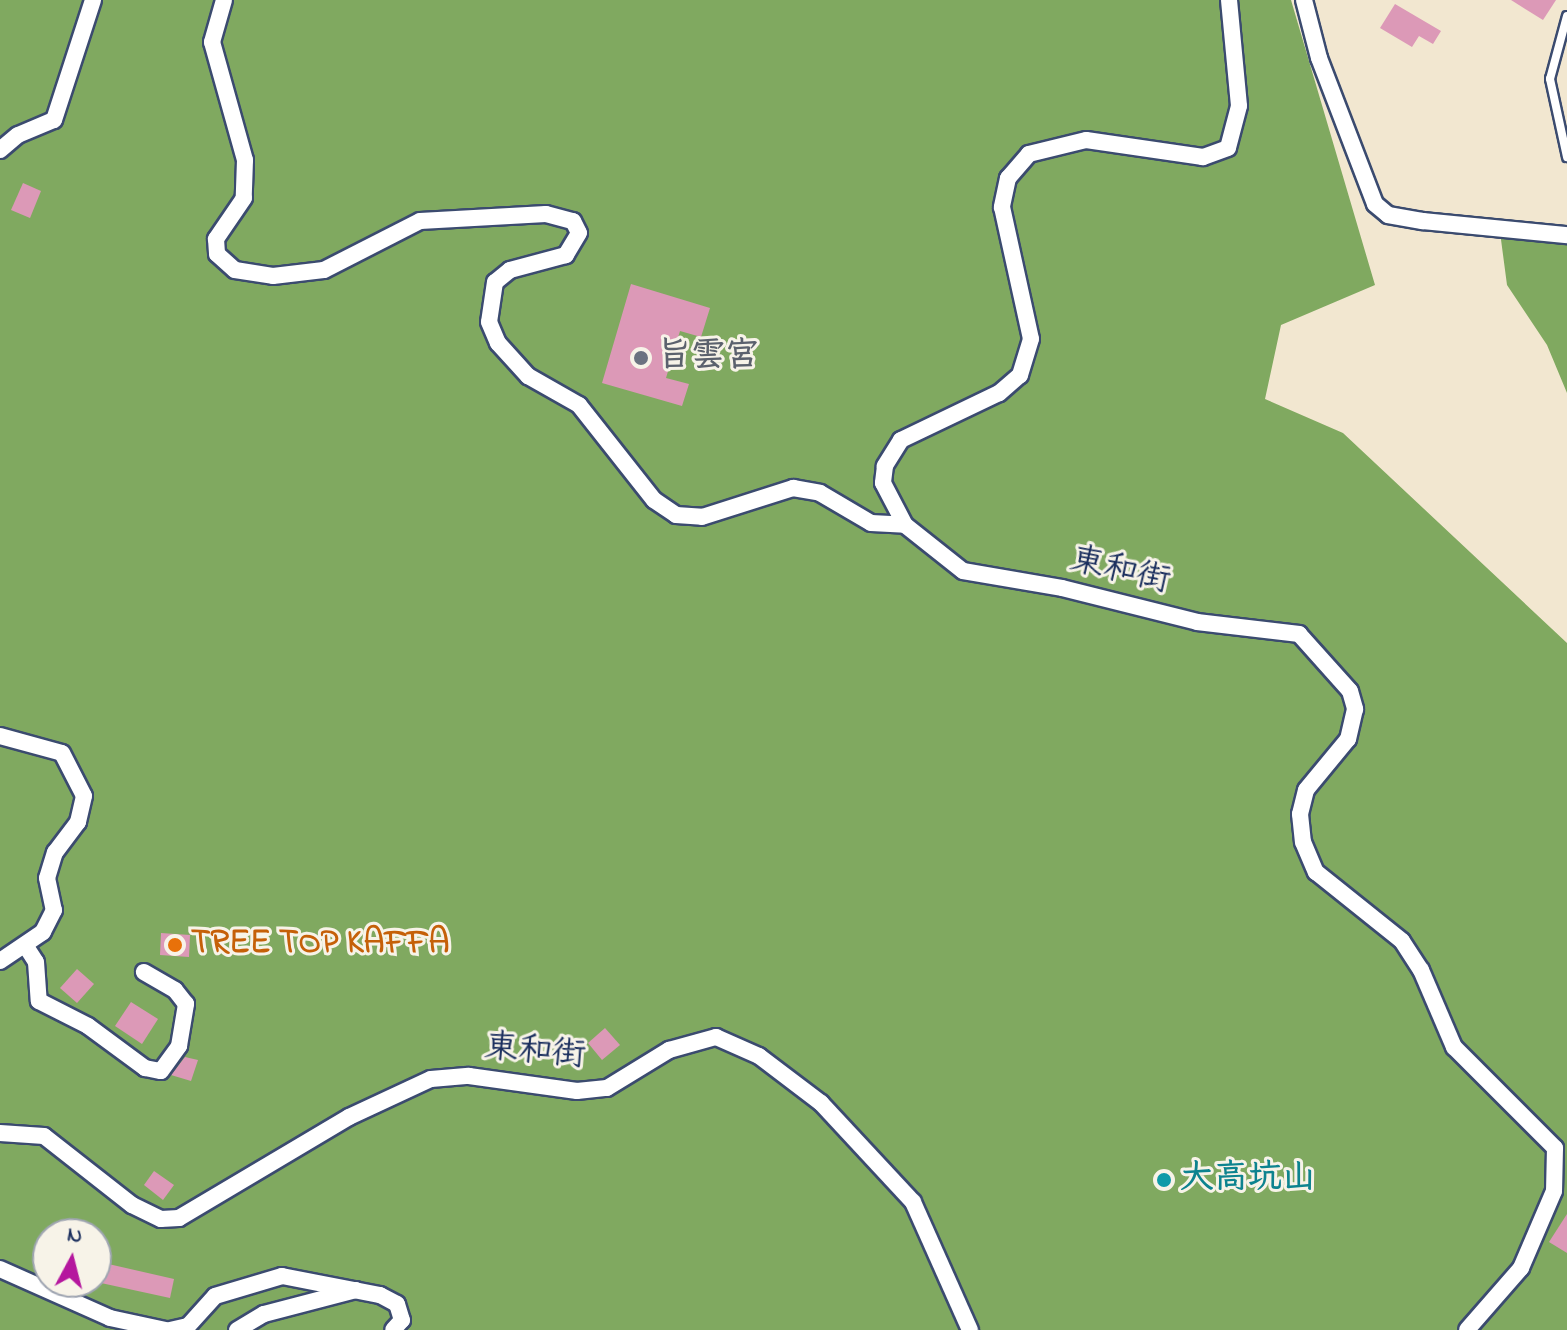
<!DOCTYPE html>
<meta charset="utf-8">
<style>
body{margin:0}
#map{position:relative;width:1567px;height:1330px;overflow:hidden;background:#f2e7d0;font-family:"Indie Flower","LXGW WenKai TC",sans-serif}
div>[style]{position:absolute}
.forest>*{inset:0;background:#80a960}
.building>*{inset:0;background:#dc99b7}
.roads{filter:drop-shadow(2px 0 #3b4b6f) drop-shadow(-2px 0 #3b4b6f) drop-shadow(0 2px #3b4b6f) drop-shadow(0 -2px #3b4b6f)}
.lane>*{height:8px;margin:-4px;padding:0 4px;transform-origin:4px;border-radius:4px;background:#fff}
.street>*{height:16px;margin:-8px;padding:0 8px;transform-origin:8px;border-radius:8px;background:#fff}
.dots>*{width:22px;height:22px;translate:-50% -50%;box-sizing:border-box;border:4px solid #f7f3e8;border-radius:50%}
span{translate:-50% -50%;white-space:nowrap;text-align:center;line-height:1.15;-webkit-text-stroke:6px #f7f3e8;paint-order:stroke}
.worship-label{font-size:34px;color:#5b616d;font-weight:700}
.left{translate:0 -50%;text-align:left}
.street-label{font-size:34px;color:#1b2f5e}
.food-label{font-size:34px;color:#c56008;font-weight:700}
.culture-label{font-size:34px;color:#0d838f;font-weight:700}
.north{position:absolute;left:32px;top:1218px;width:80px;height:80px;box-sizing:border-box;background:#f7f3e8;border:2px solid #9fa5b1;border-radius:50%;rotate:7deg;font-size:22px;font-weight:700;line-height:32px;text-align:center;color:#1b2f5e}
.north::after{content:'';display:block;margin:auto;width:28px;height:36px;background:#b5179e;clip-path:polygon(50% 0,100% 100%,50% 72%,0 100%)}
</style>
<div id="map">
<div class="forest">
<div style="clip-path:polygon(evenodd,0 0,1291px 0,1375px 285px,1281px 325px,1265px 399px,1343px 433px,1567px 643px,1567px 1330px,0 1330px,0 0,48px 1234px,96px 1234px,96px 1282px,48px 1282px,48px 1234px)"></div>
<div style="clip-path:polygon(1500px 232px,1567px 244px,1567px 393px,1547px 345px,1507px 285px)"></div>
</div>
<div class="building">
<div style="clip-path:polygon(1511px 0,1556px 0,1543px 20px)"></div>
<div style="clip-path:polygon(1395px 4px,1441px 31px,1433px 44px,1419px 36px,1412px 47px,1380px 28px)"></div>
<div style="clip-path:polygon(23px 183px,41px 191px,30px 218px,11px 210px)"></div>
<div style="clip-path:polygon(631px 284px,710px 308px,701px 337px,680px 331px,666px 378px,689px 384px,682px 406px,602px 383px)"></div>
<div style="clip-path:polygon(161px 933px,190px 935px,189px 957px,160px 955px)"></div>
<div style="clip-path:polygon(77px 969px,94px 984px,77px 1003px,60px 988px)"></div>
<div style="clip-path:polygon(131px 1002px,158px 1019px,142px 1044px,115px 1026px)"></div>
<div style="clip-path:polygon(605px 1028px,620px 1045px,602px 1060px,588px 1043px)"></div>
<div style="clip-path:polygon(185px 1057px,198px 1060px,191px 1081px,171px 1075px)"></div>
<div style="clip-path:polygon(154px 1171px,174px 1185px,163px 1200px,144px 1185px)"></div>
<div style="clip-path:polygon(1567px 1214px,1567px 1253px,1549px 1242px)"></div>
<div style="clip-path:polygon(104px 1263px,174px 1279px,170px 1298px,101px 1283px)"></div>
</div>
<div class="roads">
<div class="lane">
<div style="left:1567px;top:16px;width:65px;rotate:105.1deg"></div>
<div style="left:1550px;top:79px;width:80px;rotate:77.7deg"></div>
</div>
<div class="street">
<div style="left:224px;top:0;width:44px;rotate:105.9deg"></div>
<div style="left:212px;top:42px;width:123px;rotate:74.4deg"></div>
<div style="left:245px;top:160px;width:38px;rotate:92deg"></div>
<div style="left:244px;top:198px;width:50px;rotate:124.3deg"></div>
<div style="left:216px;top:239px;width:15px;rotate:86deg"></div>
<div style="left:217px;top:254px;width:24px;rotate:42deg"></div>
<div style="left:235px;top:270px;width:38px;rotate:9deg"></div>
<div style="left:273px;top:276px;width:51px;rotate:-6.7deg"></div>
<div style="left:324px;top:270px;width:108px;rotate:-27deg"></div>
<div style="left:420px;top:221px;width:126px;rotate:-3.2deg"></div>
<div style="left:546px;top:214px;width:28px;rotate:15deg"></div>
<div style="left:573px;top:221px;width:13px;rotate:63deg"></div>
<div style="left:579px;top:233px;width:26px;rotate:121deg"></div>
<div style="left:566px;top:255px;width:58px;rotate:165deg"></div>
<div style="left:510px;top:270px;width:19px;rotate:141deg"></div>
<div style="left:495px;top:282px;width:40px;rotate:98.5deg"></div>
<div style="left:489px;top:322px;width:23px;rotate:67deg"></div>
<div style="left:498px;top:343px;width:45px;rotate:47.7deg"></div>
<div style="left:528px;top:376px;width:59px;rotate:29.6deg"></div>
<div style="left:579px;top:405px;width:121px;rotate:51.7deg"></div>
<div style="left:654px;top:500px;width:27px;rotate:34deg"></div>
<div style="left:676px;top:515px;width:26px;rotate:4deg"></div>
<div style="left:702px;top:517px;width:96px;rotate:-17.7deg"></div>
<div style="left:793px;top:488px;width:27px;rotate:10deg"></div>
<div style="left:820px;top:493px;width:59px;rotate:30.5deg"></div>
<div style="left:871px;top:523px;width:34px;rotate:3deg"></div>
<div style="left:1229px;top:0;width:106px;rotate:84.6deg"></div>
<div style="left:1239px;top:106px;width:43px;rotate:104.7deg"></div>
<div style="left:1228px;top:148px;width:27px;rotate:160deg"></div>
<div style="left:1203px;top:157px;width:118px;rotate:-171.7deg"></div>
<div style="left:1086px;top:140px;width:59px;rotate:166.2deg"></div>
<div style="left:1029px;top:154px;width:32px;rotate:131deg"></div>
<div style="left:1008px;top:178px;width:30px;rotate:102deg"></div>
<div style="left:1002px;top:207px;width:135px;rotate:77.6deg"></div>
<div style="left:1031px;top:339px;width:38px;rotate:107deg"></div>
<div style="left:1020px;top:375px;width:28px;rotate:139deg"></div>
<div style="left:999px;top:393px;width:109px;rotate:154.4deg"></div>
<div style="left:901px;top:440px;width:31px;rotate:122deg"></div>
<div style="left:885px;top:466px;width:17px;rotate:97deg"></div>
<div style="left:883px;top:483px;width:47px;rotate:62.4deg"></div>
<div style="left:905px;top:525px;width:74px;rotate:38.4deg"></div>
<div style="left:963px;top:571px;width:100px;rotate:9.7deg"></div>
<div style="left:1062px;top:588px;width:139px;rotate:14.1deg"></div>
<div style="left:1197px;top:622px;width:103px;rotate:6.7deg"></div>
<div style="left:1299px;top:634px;width:76px;rotate:48.2deg"></div>
<div style="left:1350px;top:691px;width:19px;rotate:74deg"></div>
<div style="left:1355px;top:709px;width:31px;rotate:103deg"></div>
<div style="left:1348px;top:739px;width:66px;rotate:129.5deg"></div>
<div style="left:1306px;top:790px;width:25px;rotate:104deg"></div>
<div style="left:1300px;top:814px;width:28px;rotate:84deg"></div>
<div style="left:1303px;top:842px;width:33px;rotate:67deg"></div>
<div style="left:1316px;top:872px;width:110px;rotate:38.7deg"></div>
<div style="left:1402px;top:941px;width:35px;rotate:57deg"></div>
<div style="left:1421px;top:970px;width:84px;rotate:66.8deg"></div>
<div style="left:1454px;top:1047px;width:143px;rotate:45deg"></div>
<div style="left:1555px;top:1148px;width:43px;rotate:91.3deg"></div>
<div style="left:1554px;top:1191px;width:84px;rotate:113.2deg"></div>
<div style="left:1521px;top:1268px;width:82px;rotate:131.1deg"></div>
<div style="left:1304px;top:0;width:60px;rotate:75.5deg"></div>
<div style="left:1319px;top:58px;width:156px;rotate:69deg"></div>
<div style="left:1375px;top:204px;width:17px;rotate:40deg"></div>
<div style="left:1388px;top:215px;width:36px;rotate:10deg"></div>
<div style="left:1423px;top:221px;width:145px;rotate:5.6deg"></div>
<div style="left:0;top:150px;width:23px;rotate:-40deg"></div>
<div style="left:18px;top:135px;width:39px;rotate:-23deg"></div>
<div style="left:54px;top:120px;width:126px;rotate:-72deg"></div>
<div style="left:0;top:736px;width:64px;rotate:15.3deg"></div>
<div style="left:62px;top:753px;width:48px;rotate:62.9deg"></div>
<div style="left:84px;top:796px;width:27px;rotate:103deg"></div>
<div style="left:78px;top:822px;width:38px;rotate:127deg"></div>
<div style="left:55px;top:852px;width:27px;rotate:107deg"></div>
<div style="left:47px;top:878px;width:33px;rotate:78deg"></div>
<div style="left:54px;top:910px;width:25px;rotate:117deg"></div>
<div style="left:43px;top:932px;width:52px;rotate:146deg"></div>
<div style="left:25px;top:945px;width:20px;rotate:57deg"></div>
<div style="left:36px;top:962px;width:39px;rotate:86deg"></div>
<div style="left:39px;top:1001px;width:55px;rotate:27deg"></div>
<div style="left:88px;top:1026px;width:71px;rotate:36.4deg"></div>
<div style="left:145px;top:1068px;width:16px;rotate:11deg"></div>
<div style="left:161px;top:1071px;width:31px;rotate:-54deg"></div>
<div style="left:179px;top:1046px;width:43px;rotate:-80.5deg"></div>
<div style="left:186px;top:1004px;width:18px;rotate:-128deg"></div>
<div style="left:175px;top:990px;width:36px;rotate:-150deg"></div>
<div style="left:0;top:1133px;width:44px;rotate:3.9deg"></div>
<div style="left:44px;top:1136px;width:112px;rotate:38.1deg"></div>
<div style="left:132px;top:1205px;width:32px;rotate:26deg"></div>
<div style="left:161px;top:1219px;width:18px;rotate:-3deg"></div>
<div style="left:179px;top:1218px;width:198px;rotate:-30.7deg"></div>
<div style="left:349px;top:1117px;width:90px;rotate:-24.9deg"></div>
<div style="left:431px;top:1079px;width:38px;rotate:-5deg"></div>
<div style="left:469px;top:1076px;width:109px;rotate:7.9deg"></div>
<div style="left:577px;top:1091px;width:30px;rotate:-6deg"></div>
<div style="left:607px;top:1088px;width:73px;rotate:-31.5deg"></div>
<div style="left:669px;top:1050px;width:49px;rotate:-15.5deg"></div>
<div style="left:716px;top:1037px;width:47px;rotate:23.8deg"></div>
<div style="left:759px;top:1056px;width:78px;rotate:37.2deg"></div>
<div style="left:821px;top:1103px;width:135px;rotate:47.1deg"></div>
<div style="left:913px;top:1202px;width:140px;rotate:66deg"></div>
<div style="left:0;top:1269px;width:120px;rotate:24deg"></div>
<div style="left:110px;top:1318px;width:57px;rotate:12.1deg"></div>
<div style="left:170px;top:1330px;width:18px;rotate:-13deg"></div>
<div style="left:188px;top:1326px;width:40px;rotate:-48deg"></div>
<div style="left:215px;top:1296px;width:70px;rotate:-16.6deg"></div>
<div style="left:282px;top:1276px;width:100px;rotate:11deg"></div>
<div style="left:380px;top:1295px;width:19px;rotate:28deg"></div>
<div style="left:397px;top:1304px;width:17px;rotate:73deg"></div>
<div style="left:402px;top:1320px;width:13px;rotate:132deg"></div>
<div style="left:237px;top:1330px;width:31px;rotate:-31deg"></div>
<div style="left:264px;top:1314px;width:95px;rotate:-14.6deg"></div>
</div>
</div>
<div class="dots">
<div style="left:641px;top:358px;background:#6b7280"></div>
<div style="left:175px;top:945px;background:#e8710a"></div>
<div style="left:1164px;top:1180px;background:#0f9aa8"></div>
</div>
<div class="worship-label">
<span class="left" style="left:657px;top:358px">旨雲宮</span>
</div>
<div class="street-label">
<span style="left:1120px;top:572px;rotate:13deg">東和街</span>
<span style="left:535px;top:1053px;rotate:5deg">東和街</span>
</div>
<div class="food-label">
<span class="left" style="left:191px;top:945px">TREE TOP KAFFA</span>
</div>
<div class="culture-label">
<span class="left" style="left:1180px;top:1180px">大高坑山</span>
</div>
<div class="north">N</div>
</div>
